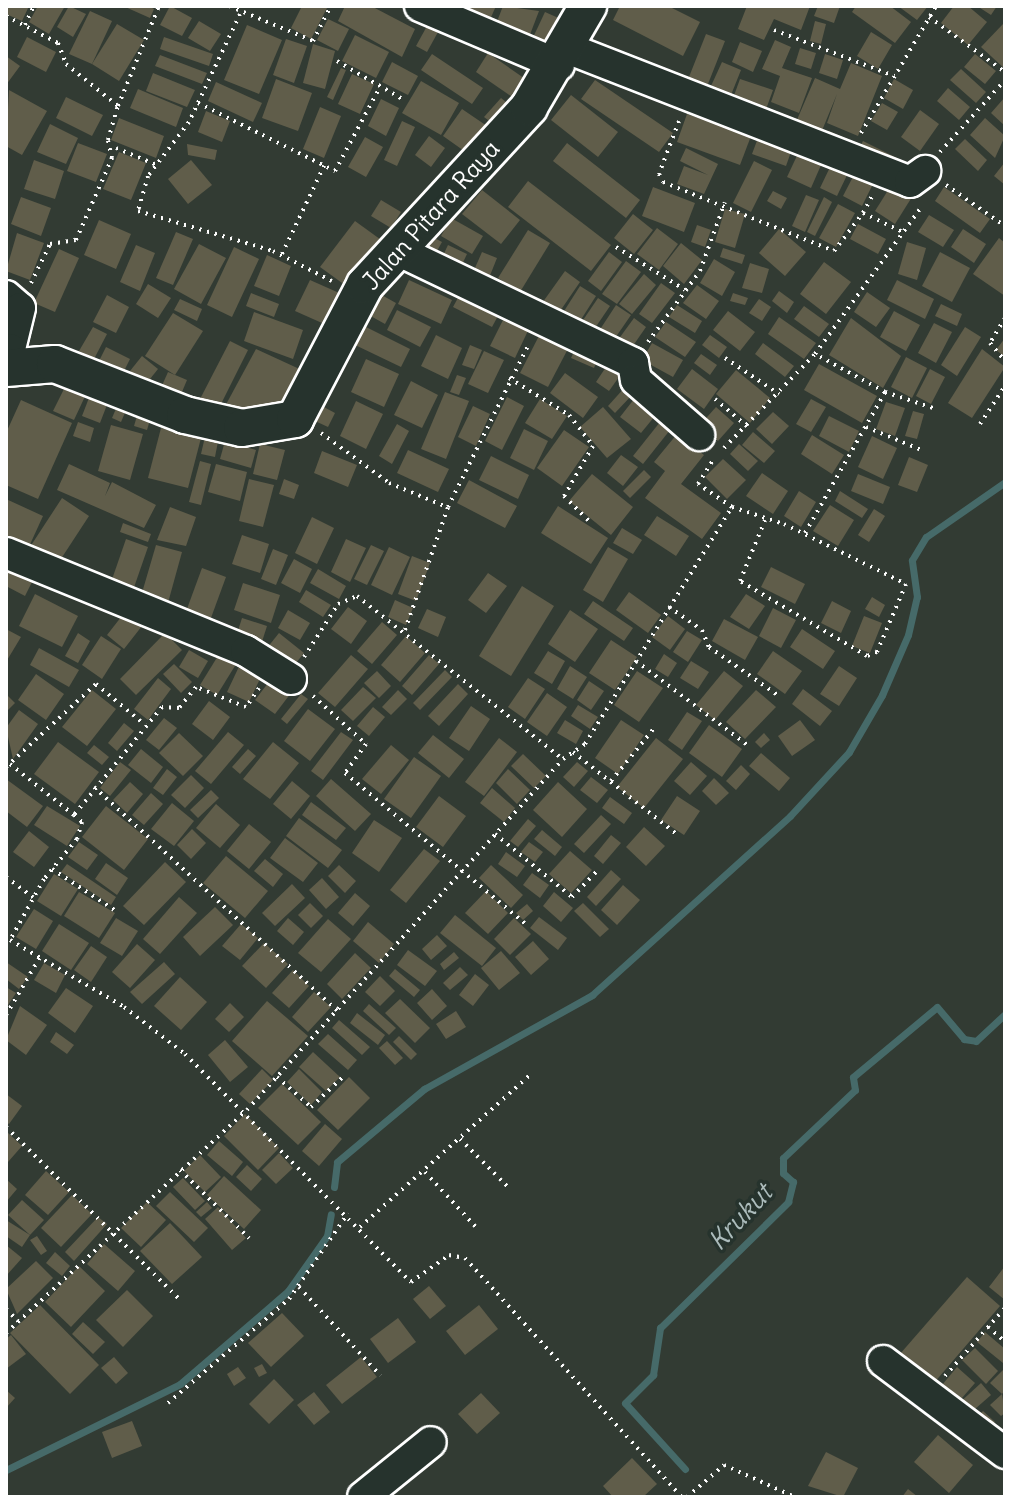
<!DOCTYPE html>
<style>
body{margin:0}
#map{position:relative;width:1011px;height:1503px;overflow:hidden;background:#323b33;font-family:Delius,sans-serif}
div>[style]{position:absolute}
.stream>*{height:7px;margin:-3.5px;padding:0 3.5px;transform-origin:3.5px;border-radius:3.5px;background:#466a69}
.building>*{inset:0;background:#605d4a}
.path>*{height:4px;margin-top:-2px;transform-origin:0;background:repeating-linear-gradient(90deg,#fff 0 2px,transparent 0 8px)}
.roads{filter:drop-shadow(2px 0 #fff) drop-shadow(-2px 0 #fff) drop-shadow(0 2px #fff) drop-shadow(0 -2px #fff)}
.minor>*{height:30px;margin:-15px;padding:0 15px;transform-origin:15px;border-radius:15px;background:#26332d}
.major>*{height:36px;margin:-18px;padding:0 18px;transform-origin:18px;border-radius:18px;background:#26332d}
span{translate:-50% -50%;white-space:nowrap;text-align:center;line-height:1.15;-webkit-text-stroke:7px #26332d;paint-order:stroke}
.street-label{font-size:24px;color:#fff}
.water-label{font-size:26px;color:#acbcbc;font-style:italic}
.frame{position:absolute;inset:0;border:8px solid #fff;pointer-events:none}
</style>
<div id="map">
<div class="stream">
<div style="left:334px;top:1187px;width:25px;rotate:-83deg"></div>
<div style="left:337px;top:1162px;width:114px;rotate:-40deg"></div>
<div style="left:424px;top:1089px;width:193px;rotate:-29.2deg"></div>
<div style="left:592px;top:995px;width:267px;rotate:-42.1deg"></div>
<div style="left:790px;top:816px;width:87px;rotate:-47.3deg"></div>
<div style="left:849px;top:752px;width:66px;rotate:-59.9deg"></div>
<div style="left:882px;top:695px;width:65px;rotate:-66.6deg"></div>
<div style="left:908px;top:635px;width:39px;rotate:-77deg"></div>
<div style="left:917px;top:597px;width:37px;rotate:-98deg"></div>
<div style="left:912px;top:560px;width:27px;rotate:-59deg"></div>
<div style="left:926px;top:537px;width:96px;rotate:-34.8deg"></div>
<div style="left:685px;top:1469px;width:89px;rotate:-132.3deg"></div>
<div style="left:625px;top:1403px;width:40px;rotate:-45deg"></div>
<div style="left:653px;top:1375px;width:48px;rotate:-81.5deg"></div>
<div style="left:660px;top:1328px;width:180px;rotate:-44.5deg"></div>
<div style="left:788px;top:1202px;width:21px;rotate:-76deg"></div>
<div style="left:793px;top:1182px;width:13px;rotate:-138deg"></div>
<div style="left:783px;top:1173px;width:15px;rotate:-90deg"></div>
<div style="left:783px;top:1158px;width:99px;rotate:-43.4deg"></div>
<div style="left:855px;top:1090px;width:13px;rotate:-99deg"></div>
<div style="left:853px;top:1077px;width:109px;rotate:-39.8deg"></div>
<div style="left:937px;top:1007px;width:42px;rotate:49.8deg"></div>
<div style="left:964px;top:1039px;width:12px;rotate:9deg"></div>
<div style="left:976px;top:1041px;width:40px;rotate:-43deg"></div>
<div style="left:6px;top:1470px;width:194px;rotate:-26.3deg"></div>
<div style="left:180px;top:1384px;width:143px;rotate:-40.7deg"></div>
<div style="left:288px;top:1291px;width:67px;rotate:-54.7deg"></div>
<div style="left:327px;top:1236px;width:22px;rotate:-80deg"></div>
</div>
<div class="building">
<div style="clip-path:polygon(6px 6px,29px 6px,22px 21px,6px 14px)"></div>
<div style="clip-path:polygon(38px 6px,65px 6px,49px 34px,29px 22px)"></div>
<div style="clip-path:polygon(69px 6px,86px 14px,73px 37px,57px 27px)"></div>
<div style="clip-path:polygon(123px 6px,148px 6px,154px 9px,150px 18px)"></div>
<div style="clip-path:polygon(170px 6px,192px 18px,182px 36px,160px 25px)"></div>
<div style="clip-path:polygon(302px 6px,328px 6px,311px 39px,291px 28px)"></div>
<div style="clip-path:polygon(345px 6px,371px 6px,415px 29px,402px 57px,338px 21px)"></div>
<div style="clip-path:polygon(467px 6px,496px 6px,488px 24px,464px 13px)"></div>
<div style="clip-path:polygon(503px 6px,539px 11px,526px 45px,493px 32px)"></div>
<div style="clip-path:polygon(620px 6px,668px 6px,700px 22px,683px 56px,613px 20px)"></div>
<div style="clip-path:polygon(747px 6px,810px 6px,801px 30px,774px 19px,764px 40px,738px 29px)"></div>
<div style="clip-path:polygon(818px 6px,840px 6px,834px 23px,814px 16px)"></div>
<div style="clip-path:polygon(856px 6px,890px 6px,911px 22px,895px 43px,852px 12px)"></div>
<div style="clip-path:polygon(898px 6px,928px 6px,917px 20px)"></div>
<div style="clip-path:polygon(954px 6px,968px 6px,987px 22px,968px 45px,941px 23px)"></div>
<div style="clip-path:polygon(977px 6px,997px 6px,991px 15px)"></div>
<div style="clip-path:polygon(90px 11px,112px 21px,92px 64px,69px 54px)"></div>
<div style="clip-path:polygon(545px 12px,572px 24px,557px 58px,529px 46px)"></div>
<div style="clip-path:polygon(432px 17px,443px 23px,427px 52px,416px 46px)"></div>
<div style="clip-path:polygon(328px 19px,349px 29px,338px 51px,317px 40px)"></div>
<div style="clip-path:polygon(199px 21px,221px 34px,210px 51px,188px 38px)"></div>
<div style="clip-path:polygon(815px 21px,826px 24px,821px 44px,810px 41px)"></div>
<div style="clip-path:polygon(117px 24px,144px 40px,119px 81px,92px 64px)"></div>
<div style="clip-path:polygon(1003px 24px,1005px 27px,1005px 69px,981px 47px)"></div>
<div style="clip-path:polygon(247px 25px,282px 40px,259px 94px,224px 80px)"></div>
<div style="clip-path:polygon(871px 32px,892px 45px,878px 69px,857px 56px)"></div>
<div style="clip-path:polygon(706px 34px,725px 41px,706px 89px,687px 82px)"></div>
<div style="clip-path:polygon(355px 35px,389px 52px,376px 78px,342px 61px)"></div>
<div style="clip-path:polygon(27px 37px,56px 52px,46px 72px,17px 57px)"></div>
<div style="clip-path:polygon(164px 37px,213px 54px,209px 66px,160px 49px)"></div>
<div style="clip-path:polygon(286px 39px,307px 46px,294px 83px,273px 75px)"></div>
<div style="clip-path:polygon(775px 40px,791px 47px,782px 68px,812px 78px,799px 113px,771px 102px,780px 76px,762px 69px)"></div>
<div style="clip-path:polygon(740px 42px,762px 51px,753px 72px,732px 62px)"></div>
<div style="clip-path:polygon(313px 44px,335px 51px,325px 89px,303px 83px)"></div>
<div style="clip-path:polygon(800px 48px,816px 53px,811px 69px,795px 64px)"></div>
<div style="clip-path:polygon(488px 53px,531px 83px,518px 101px,476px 72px)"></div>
<div style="clip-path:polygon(432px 54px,483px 88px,472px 104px,421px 70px)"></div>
<div style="clip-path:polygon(825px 54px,843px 60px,837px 79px,819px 73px)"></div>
<div style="clip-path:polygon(975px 54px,996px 71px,985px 84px,964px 67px)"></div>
<div style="clip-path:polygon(160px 55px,207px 73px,202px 84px,155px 66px)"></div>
<div style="clip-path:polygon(6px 56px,20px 66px,6px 85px)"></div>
<div style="clip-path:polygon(392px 62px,418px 76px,408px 95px,382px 82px)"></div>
<div style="clip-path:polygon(722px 62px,741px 70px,731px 95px,711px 86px)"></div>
<div style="clip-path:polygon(851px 63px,882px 76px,858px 136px,827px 123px,837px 94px,821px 133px,796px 122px,815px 78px,840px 89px)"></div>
<div style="clip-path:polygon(341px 68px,346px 70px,333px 100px,327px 97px)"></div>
<div style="clip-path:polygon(961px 69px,986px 92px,976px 103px,950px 80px)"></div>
<div style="clip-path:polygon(153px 73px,195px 90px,187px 107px,146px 91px)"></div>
<div style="clip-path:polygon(352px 74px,374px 84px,360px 114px,338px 104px)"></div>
<div style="clip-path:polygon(276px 79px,312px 93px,298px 131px,262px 118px)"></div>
<div style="clip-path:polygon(740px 79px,773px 90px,765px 112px,732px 101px)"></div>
<div style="clip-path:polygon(894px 79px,913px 90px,903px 109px,884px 98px)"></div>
<div style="clip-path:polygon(595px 80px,673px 133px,659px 152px,581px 99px)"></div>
<div style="clip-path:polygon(421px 81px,459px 103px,441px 135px,402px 113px)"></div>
<div style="clip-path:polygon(216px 82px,262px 103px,253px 122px,208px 101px)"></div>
<div style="clip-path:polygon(948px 88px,970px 107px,959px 120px,937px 101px)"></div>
<div style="clip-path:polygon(138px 89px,183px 108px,176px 127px,130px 108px)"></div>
<div style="clip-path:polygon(9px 90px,47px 111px,22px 155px,6px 146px)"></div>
<div style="clip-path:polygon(571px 95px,618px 132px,598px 157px,551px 120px)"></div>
<div style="clip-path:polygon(66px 97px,103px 115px,92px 136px,56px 118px)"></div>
<div style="clip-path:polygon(1005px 97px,1005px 126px,991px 113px)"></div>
<div style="clip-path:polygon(501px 98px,516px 110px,500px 129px,484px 117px)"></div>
<div style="clip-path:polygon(381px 99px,399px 108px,386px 136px,368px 126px)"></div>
<div style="clip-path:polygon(882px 103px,898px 112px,887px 130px,871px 121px)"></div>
<div style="clip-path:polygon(320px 107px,341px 116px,324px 158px,303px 149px)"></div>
<div style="clip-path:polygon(462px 109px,487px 126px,467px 153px,443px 136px)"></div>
<div style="clip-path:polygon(920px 110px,939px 124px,920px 151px,901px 137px)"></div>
<div style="clip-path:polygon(206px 111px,230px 121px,222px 142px,198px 132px)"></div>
<div style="clip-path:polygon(687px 114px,751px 136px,740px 165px,677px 142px)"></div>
<div style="clip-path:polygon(119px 118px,164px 136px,156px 158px,111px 140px)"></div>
<div style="clip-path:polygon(985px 118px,1005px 136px,995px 158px,970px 135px)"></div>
<div style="clip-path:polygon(402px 121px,415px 127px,397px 166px,384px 160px)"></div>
<div style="clip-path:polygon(50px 124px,78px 138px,66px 164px,37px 152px)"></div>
<div style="clip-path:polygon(829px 131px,852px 141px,846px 154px,823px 143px)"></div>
<div style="clip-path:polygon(429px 136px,445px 148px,431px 167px,415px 155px)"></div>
<div style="clip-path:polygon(365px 137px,383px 147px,366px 177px,348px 167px)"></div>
<div style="clip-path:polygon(758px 138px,792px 149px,786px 166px,752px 154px)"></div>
<div style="clip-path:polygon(965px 139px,987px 160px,978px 171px,955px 149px)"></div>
<div style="clip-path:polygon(863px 141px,901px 160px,893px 175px,855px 156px)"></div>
<div style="clip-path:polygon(78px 143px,107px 154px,96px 182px,67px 171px)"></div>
<div style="clip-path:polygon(567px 143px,640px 200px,626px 218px,553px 161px)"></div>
<div style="clip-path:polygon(187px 144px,217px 150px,215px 160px,188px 155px)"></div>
<div style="clip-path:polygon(802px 145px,825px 156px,811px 188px,787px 177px)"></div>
<div style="clip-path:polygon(686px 148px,718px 164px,704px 194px,677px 184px,684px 166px,708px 175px,680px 161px)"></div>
<div style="clip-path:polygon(119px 152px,146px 163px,131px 200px,103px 189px)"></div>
<div style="clip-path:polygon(34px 160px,64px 171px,55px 199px,24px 189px)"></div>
<div style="clip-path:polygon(191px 160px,212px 185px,188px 204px,168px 179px)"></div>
<div style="clip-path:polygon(754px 161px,772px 170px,751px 212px,733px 203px)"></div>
<div style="clip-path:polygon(1005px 162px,1005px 185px,994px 176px)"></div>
<div style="clip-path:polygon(832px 163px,849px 171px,837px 196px,820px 188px)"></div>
<div style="clip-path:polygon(857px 169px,876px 178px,862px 206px,843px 196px)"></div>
<div style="clip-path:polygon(528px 181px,611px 245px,591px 271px,508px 207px)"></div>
<div style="clip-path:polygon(892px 184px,912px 197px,895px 224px,875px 211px)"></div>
<div style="clip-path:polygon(653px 187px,695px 203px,684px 232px,642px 216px)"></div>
<div style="clip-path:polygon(944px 187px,990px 219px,980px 233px,935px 201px)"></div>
<div style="clip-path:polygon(482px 190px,520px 220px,501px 244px,462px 214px)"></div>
<div style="clip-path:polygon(773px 191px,787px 198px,781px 209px,767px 201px)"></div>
<div style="clip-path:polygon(806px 195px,819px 200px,805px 232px,792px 226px)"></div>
<div style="clip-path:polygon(21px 197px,51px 208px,41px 236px,11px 224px)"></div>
<div style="clip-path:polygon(824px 197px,832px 202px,815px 236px,807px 232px)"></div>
<div style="clip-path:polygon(381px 200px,401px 212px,391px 228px,371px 216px)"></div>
<div style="clip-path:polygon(838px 204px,855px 213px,836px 247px,819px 238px)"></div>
<div style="clip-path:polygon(725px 209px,745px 214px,735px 248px,715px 242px)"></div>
<div style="clip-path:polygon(633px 214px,653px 230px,634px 254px,614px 238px)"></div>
<div style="clip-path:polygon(929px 215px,954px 230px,943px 247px,918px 232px)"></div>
<div style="clip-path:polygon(451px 218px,483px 236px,472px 254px,441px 236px)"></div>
<div style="clip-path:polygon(99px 220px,131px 234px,116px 269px,84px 255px)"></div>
<div style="clip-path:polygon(355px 221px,384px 242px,349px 288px,320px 267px)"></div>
<div style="clip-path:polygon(858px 224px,886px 239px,878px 254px,850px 239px)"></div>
<div style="clip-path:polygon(697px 225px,711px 230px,705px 247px,691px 242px)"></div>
<div style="clip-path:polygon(657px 228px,678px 244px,659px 270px,637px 254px)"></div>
<div style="clip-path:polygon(779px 229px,806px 252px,785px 276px,759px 253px)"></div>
<div style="clip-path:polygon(963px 229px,986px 244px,974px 263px,951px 247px)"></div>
<div style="clip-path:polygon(528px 230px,550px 243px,520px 292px,498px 278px)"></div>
<div style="clip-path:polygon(176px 232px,193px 239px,173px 285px,156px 278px)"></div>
<div style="clip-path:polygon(17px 233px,44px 243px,30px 280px,6px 271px)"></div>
<div style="clip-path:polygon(425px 233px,442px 242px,432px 260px,415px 251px)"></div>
<div style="clip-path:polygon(999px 238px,1005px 243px,1005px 296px,973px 274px)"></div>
<div style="clip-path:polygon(907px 242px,926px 248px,917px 280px,898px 274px)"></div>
<div style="clip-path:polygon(681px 243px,702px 260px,684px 284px,663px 266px)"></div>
<div style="clip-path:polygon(199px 244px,226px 258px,201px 304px,174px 289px)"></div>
<div style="clip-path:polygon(136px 245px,155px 253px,140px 291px,120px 282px)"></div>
<div style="clip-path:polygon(448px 245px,467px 254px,457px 275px,438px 266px)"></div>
<div style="clip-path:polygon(234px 247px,259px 259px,232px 317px,207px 305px)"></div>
<div style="clip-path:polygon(723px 248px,745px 255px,742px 264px,720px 257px)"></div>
<div style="clip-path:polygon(59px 249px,79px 258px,55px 312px,34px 303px)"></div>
<div style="clip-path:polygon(482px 252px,497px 258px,487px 283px,471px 277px)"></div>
<div style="clip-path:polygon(609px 252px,622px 262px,601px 291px,588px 281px)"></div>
<div style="clip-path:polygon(940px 252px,970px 268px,952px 302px,922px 286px)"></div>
<div style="clip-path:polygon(267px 255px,291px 266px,279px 296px,254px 286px)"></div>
<div style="clip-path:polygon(714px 259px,735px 272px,722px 296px,700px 283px)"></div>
<div style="clip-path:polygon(626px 261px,641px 272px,617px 304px,602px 294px)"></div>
<div style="clip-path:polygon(824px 262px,851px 282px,826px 314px,800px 294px)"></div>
<div style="clip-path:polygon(750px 263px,769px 269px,762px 293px,742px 288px)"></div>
<div style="clip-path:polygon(565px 271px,580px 282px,556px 317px,540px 306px)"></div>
<div style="clip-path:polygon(644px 274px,656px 285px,632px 314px,619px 304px)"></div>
<div style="clip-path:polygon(310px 280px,346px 296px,331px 327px,295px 311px)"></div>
<div style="clip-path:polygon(409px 280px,452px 300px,441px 324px,398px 304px)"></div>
<div style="clip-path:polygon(897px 280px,934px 299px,925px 319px,887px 300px)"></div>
<div style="clip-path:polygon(466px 283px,505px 303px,492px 327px,453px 307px)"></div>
<div style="clip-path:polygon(661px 283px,675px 293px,652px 323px,639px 314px)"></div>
<div style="clip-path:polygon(148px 284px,171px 298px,158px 318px,136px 304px)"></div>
<div style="clip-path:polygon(697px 285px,719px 301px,706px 319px,683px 303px)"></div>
<div style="clip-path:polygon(580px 286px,596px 296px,575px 329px,559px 319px)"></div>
<div style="clip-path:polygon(779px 291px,794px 302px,787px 313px,772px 301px)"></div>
<div style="clip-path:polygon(867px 292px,890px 308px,876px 327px,854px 312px)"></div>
<div style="clip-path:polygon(251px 293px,279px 304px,274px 317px,246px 306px)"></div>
<div style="clip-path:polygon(378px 293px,396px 303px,385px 324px,367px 314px)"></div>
<div style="clip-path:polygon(733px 293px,748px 298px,745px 305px,730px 301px)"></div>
<div style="clip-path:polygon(107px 295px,129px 307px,116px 333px,93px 322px)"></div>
<div style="clip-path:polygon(598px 298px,610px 306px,591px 334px,579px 326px)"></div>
<div style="clip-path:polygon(180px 299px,202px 309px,197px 321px,174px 310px)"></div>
<div style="clip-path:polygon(759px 299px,771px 307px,762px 321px,749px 313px)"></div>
<div style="clip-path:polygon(511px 304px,535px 316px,515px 358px,490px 346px)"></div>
<div style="clip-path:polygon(941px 304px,962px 314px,957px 326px,935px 316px)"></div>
<div style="clip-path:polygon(616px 305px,631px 315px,611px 344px,597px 334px)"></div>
<div style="clip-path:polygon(677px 305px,702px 321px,695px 333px,669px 317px)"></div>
<div style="clip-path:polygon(804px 306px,829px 324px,819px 337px,794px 319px)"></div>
<div style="clip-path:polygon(397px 310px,431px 327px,420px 347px,387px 330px)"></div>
<div style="clip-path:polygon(728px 311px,755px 332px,740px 351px,713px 330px)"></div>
<div style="clip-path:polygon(894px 311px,920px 325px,906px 351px,880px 337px)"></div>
<div style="clip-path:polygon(254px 312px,303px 330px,293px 359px,244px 341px)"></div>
<div style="clip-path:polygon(173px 313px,203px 331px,175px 375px,145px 356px)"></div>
<div style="clip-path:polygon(779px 317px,816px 343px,804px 359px,768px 334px)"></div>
<div style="clip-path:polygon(634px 318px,646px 327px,628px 353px,615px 344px)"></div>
<div style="clip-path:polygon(851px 318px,901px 356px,883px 388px,829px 355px)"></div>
<div style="clip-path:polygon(666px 322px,696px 342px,685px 357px,655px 337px)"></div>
<div style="clip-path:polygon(934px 323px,952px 332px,936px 363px,918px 353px)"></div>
<div style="clip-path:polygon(362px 325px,410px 349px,401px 367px,353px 344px)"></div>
<div style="clip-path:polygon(93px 327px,107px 334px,94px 359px,79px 351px)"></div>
<div style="clip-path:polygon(965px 327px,981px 337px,957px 376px,941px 365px)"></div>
<div style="clip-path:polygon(543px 328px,571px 343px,548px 387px,520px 373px)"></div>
<div style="clip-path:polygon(436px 335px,462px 348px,448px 379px,421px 366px)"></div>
<div style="clip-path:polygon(710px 335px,727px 347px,719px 358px,702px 345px)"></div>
<div style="clip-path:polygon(1005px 338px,1005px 357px,996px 350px)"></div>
<div style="clip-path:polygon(230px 341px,248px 350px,218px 410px,199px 401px)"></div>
<div style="clip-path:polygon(579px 341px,601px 351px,594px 368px,571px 358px)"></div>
<div style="clip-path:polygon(652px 343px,683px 360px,673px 377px,642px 360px)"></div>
<div style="clip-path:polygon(763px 343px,794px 366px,785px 377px,755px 354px)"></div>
<div style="clip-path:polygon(470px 345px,482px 350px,474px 369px,462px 365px)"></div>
<div style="clip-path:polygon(106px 347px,130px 359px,122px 375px,98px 363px)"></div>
<div style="clip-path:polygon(256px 349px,306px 372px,275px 419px,223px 410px)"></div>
<div style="clip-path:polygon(982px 349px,1005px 367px,972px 418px,948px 403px)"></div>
<div style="clip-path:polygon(484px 351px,504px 360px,488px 393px,468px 384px)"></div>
<div style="clip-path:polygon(701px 354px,717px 365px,710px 375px,694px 363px)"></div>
<div style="clip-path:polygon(142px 356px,158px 369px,146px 384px,130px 371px)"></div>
<div style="clip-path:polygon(906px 357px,927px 368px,912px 398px,891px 387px)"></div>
<div style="clip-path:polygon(366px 359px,399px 374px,384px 407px,351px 392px)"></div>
<div style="clip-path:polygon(610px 361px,624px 370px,609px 391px,596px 382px)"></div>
<div style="clip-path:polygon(819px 364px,877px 396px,862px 423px,804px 390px)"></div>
<div style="clip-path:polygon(692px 369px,718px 389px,704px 409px,677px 389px)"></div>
<div style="clip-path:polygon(930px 369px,945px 377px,931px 404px,916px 396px)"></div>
<div style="clip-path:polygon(736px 370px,770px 398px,750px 423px,716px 394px)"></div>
<div style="clip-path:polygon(168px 372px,187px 380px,179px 399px,160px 390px)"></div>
<div style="clip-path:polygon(565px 373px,598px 397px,583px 418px,550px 393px)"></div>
<div style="clip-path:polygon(457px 375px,466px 378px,459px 395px,450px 392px)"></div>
<div style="clip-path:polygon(68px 381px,88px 390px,74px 420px,53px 411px)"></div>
<div style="clip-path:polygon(411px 381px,438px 395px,422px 428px,394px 415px)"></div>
<div style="clip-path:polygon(626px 386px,633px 394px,615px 413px,608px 406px)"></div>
<div style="clip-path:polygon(92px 390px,110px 397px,100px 423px,82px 416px)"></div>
<div style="clip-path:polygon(445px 392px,469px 401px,446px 459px,421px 449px)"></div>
<div style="clip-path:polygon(638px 394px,659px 411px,641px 433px,620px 417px)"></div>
<div style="clip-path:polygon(507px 397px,524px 406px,502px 450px,485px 441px)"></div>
<div style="clip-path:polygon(540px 399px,567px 416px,552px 439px,525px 423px)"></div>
<div style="clip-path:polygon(811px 399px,826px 407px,811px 432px,796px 424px)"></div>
<div style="clip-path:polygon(21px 400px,72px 423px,38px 499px,6px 485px,6px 433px)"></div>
<div style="clip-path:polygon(356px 401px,383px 414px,366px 449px,340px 436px)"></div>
<div style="clip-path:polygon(886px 402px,905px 408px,895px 436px,876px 429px)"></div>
<div style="clip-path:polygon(118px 404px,127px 408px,121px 422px,112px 418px)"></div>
<div style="clip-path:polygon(322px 406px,335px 413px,328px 427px,315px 421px)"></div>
<div style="clip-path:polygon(473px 406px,490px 414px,476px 446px,458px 437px)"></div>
<div style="clip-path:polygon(603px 407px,631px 439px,607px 458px,580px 427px)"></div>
<div style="clip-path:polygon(716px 407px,734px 423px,718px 441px,700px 425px)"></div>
<div style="clip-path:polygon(139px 409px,152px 413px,147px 430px,134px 426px)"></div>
<div style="clip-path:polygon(913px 411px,924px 414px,917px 439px,905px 436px)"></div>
<div style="clip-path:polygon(773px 412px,789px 426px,772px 444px,756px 429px)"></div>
<div style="clip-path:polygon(829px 416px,859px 431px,849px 452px,819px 436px)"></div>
<div style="clip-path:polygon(664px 417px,674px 425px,643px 464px,633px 456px)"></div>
<div style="clip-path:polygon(78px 422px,94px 428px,90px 442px,73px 436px)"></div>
<div style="clip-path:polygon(397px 424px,409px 431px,392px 464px,379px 456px)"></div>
<div style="clip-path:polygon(111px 425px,143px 434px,130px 480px,98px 471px)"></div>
<div style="clip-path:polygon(161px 428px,201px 438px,188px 488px,148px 478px)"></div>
<div style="clip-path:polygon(207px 428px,220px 431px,215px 457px,201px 454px)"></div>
<div style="clip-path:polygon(524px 429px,548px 441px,534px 470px,510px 458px)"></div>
<div style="clip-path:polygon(564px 430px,589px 447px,562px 486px,537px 468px)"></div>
<div style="clip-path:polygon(753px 432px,775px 451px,764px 463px,742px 445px)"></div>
<div style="clip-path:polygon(677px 434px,704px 455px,681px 484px,721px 513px,702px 539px,645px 498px,665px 471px,654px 462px)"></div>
<div style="clip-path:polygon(812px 435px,844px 455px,832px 474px,801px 454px)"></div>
<div style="clip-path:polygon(872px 436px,897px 448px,883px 479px,858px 467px)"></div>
<div style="clip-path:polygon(225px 441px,256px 450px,251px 468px,220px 459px)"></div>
<div style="clip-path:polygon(260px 444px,285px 450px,277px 480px,253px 474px)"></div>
<div style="clip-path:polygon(739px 444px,758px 461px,748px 471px,730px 454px)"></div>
<div style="clip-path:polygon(408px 450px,449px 469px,438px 492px,397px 473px)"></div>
<div style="clip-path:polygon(322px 451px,357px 465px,348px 487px,314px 473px)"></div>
<div style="clip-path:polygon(621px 455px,638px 467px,623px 486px,607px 473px)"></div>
<div style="clip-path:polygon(491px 456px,529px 475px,518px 499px,479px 480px)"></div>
<div style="clip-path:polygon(909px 457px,928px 465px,917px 492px,898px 485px)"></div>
<div style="clip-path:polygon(723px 459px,746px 480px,727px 499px,705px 477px)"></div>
<div style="clip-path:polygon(200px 461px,211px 464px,201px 505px,189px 502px)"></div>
<div style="clip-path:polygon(69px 464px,110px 483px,105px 496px,112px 482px,156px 505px,144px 528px,57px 490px)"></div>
<div style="clip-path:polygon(216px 464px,247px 472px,240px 501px,208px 492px)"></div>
<div style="clip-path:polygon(644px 470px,651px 477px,630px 498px,623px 491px)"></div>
<div style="clip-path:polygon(762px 473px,788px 491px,773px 514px,746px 496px)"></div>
<div style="clip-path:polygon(592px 474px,633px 507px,611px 535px,569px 501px)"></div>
<div style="clip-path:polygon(858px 474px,890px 487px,883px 504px,851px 491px)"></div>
<div style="clip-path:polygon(249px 479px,274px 485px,263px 527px,239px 521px)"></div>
<div style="clip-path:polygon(284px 479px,299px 485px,294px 499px,279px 494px)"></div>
<div style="clip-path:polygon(469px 480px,517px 506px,505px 528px,457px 503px)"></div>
<div style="clip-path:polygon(799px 491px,816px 502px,801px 527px,784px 516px)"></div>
<div style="clip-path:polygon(840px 491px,868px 509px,862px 518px,835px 501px)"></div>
<div style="clip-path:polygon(62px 498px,89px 516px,55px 568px,28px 550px)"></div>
<div style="clip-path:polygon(6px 499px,43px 516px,27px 551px,6px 541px)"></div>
<div style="clip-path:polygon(830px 505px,854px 520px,838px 546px,813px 531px)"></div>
<div style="clip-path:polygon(558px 506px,608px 538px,591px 564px,541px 533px)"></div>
<div style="clip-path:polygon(170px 507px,196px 517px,186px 546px,157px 540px)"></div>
<div style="clip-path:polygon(874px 509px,885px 516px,869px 542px,858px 535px)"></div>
<div style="clip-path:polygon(657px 516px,689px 536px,676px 556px,644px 535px)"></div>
<div style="clip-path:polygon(312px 517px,334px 528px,317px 564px,295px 553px)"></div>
<div style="clip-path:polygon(123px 523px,151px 534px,148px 542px,120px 532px)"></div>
<div style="clip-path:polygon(622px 528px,642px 540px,633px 554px,613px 543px)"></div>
<div style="clip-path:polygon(242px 535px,269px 544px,260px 573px,232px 564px)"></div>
<div style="clip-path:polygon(126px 539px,148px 547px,131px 596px,109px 588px)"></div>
<div style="clip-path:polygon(346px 539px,366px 548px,350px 582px,331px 572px)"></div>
<div style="clip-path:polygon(156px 545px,182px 552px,166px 610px,139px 603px)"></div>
<div style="clip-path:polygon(371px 545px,384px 551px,367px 585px,354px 579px)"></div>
<div style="clip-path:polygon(389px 547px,410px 557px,392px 595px,371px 585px)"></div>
<div style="clip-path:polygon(608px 547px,628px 559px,603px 602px,583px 590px)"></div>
<div style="clip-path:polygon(273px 549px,288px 555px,276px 585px,261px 579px)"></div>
<div style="clip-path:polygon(412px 556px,430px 563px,416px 601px,398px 594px)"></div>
<div style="clip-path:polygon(294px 559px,312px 569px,300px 593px,281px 583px)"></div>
<div style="clip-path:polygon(6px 560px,36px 574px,25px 596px,6px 586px)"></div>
<div style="clip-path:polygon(771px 567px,805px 584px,795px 604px,761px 587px)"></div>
<div style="clip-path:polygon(202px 568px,226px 577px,208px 626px,184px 617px)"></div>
<div style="clip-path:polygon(318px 569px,346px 586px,339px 599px,310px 583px)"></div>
<div style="clip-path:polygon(488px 573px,507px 586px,486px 613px,468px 600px)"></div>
<div style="clip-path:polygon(243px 583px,280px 595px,271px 623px,234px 610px)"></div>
<div style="clip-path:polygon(522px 586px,554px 606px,511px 676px,479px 656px)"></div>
<div style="clip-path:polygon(306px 590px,331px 605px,323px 617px,299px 602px)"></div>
<div style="clip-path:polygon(629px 592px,661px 615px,648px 633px,616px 610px)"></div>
<div style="clip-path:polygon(35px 594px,78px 616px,62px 647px,19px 626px)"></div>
<div style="clip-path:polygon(746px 594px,765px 606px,749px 629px,730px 617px)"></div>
<div style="clip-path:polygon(872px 597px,885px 605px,879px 617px,865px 609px)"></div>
<div style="clip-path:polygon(395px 600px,413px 608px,406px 625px,388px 617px)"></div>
<div style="clip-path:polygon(593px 601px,633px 628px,624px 641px,584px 614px)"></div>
<div style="clip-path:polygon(832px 601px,851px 611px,841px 633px,821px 623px)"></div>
<div style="clip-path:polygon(348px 607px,367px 621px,351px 644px,331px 629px)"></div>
<div style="clip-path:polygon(773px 608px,796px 620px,781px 648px,759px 636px)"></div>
<div style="clip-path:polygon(427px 609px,446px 617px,438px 637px,418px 628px)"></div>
<div style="clip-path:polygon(288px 610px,310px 623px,300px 640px,278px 628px)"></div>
<div style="clip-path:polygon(570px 610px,598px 629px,575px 662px,548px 644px)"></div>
<div style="clip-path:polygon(125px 612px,142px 626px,124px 649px,107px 635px)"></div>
<div style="clip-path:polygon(668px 616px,685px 629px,670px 650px,652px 637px)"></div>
<div style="clip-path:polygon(864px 616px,882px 623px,870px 653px,852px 646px)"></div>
<div style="clip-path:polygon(242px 618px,267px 626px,260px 648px,235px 640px)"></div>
<div style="clip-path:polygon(724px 619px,758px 637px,745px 660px,712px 641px)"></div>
<div style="clip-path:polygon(382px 622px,397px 635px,372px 664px,357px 651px)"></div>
<div style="clip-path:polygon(6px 629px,21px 637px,6px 662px)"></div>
<div style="clip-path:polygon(802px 629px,835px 651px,823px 669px,790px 647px)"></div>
<div style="clip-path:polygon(687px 631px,702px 640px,688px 662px,673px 652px)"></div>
<div style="clip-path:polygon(78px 633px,90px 641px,78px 663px,65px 656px)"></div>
<div style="clip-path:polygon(165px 633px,182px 650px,136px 695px,120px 679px)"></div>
<div style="clip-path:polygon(279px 633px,304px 653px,292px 668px,267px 648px)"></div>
<div style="clip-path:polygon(101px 636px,121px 649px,102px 679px,82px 665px)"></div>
<div style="clip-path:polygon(406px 636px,425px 653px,400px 682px,381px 665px)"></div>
<div style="clip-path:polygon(611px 640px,637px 657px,615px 690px,589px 673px)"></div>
<div style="clip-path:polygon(39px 648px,79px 670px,69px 687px,30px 665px)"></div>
<div style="clip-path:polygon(189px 650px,208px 661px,198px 678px,179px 667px)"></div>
<div style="clip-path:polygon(221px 651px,238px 661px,217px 695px,200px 685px)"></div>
<div style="clip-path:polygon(548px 651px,565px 661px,552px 684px,534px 673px)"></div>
<div style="clip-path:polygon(773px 651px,802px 671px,785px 694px,757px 674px)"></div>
<div style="clip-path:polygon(664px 654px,677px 663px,668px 677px,655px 669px)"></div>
<div style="clip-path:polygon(351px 655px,368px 669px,335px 707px,318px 693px)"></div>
<div style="clip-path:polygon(429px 655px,439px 664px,412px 695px,402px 686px)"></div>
<div style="clip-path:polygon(244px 656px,266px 666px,249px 702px,227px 692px)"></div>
<div style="clip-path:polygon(691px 661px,709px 672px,698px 689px,680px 678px)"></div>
<div style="clip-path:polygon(174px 664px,192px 682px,181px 693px,163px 674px)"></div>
<div style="clip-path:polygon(570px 666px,587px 677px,573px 699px,557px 689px)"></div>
<div style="clip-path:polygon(839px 666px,857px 678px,839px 706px,820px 694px)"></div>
<div style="clip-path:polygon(445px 670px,452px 677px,420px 710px,413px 703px)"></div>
<div style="clip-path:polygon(377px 671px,391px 686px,379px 698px,364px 683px)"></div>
<div style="clip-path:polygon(637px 671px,663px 688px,639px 722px,614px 705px)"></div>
<div style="clip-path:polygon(724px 671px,743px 686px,715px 720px,696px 705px)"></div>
<div style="clip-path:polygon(36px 674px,64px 694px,46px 720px,18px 700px)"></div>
<div style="clip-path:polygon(275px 674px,294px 689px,275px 714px,255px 700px)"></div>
<div style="clip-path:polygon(158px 678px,171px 689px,148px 720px,134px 709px)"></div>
<div style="clip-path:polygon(528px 678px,545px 689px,525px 719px,508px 707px)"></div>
<div style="clip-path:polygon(589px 681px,604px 691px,591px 710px,577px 700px)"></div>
<div style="clip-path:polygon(458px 684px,468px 694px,439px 726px,428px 716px)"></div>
<div style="clip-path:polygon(363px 687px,376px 698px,353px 721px,341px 710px)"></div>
<div style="clip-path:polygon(803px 689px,832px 711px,820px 726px,792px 704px)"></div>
<div style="clip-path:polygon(92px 690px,116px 709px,87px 746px,62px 727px)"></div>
<div style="clip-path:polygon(398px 690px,407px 699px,391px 715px,382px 707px)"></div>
<div style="clip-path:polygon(756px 690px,776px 707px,745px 739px,726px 722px)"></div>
<div style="clip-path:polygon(547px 693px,567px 707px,547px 736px,527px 722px)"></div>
<div style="clip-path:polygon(6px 694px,15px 703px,6px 712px)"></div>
<div style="clip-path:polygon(301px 694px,308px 699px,287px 724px,281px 719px)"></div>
<div style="clip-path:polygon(209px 701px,230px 717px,213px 740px,192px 724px)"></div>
<div style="clip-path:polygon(578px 705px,598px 717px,590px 729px,571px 716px)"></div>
<div style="clip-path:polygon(471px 706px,490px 719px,469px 751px,449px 738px)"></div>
<div style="clip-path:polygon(373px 707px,385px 717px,369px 736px,357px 726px)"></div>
<div style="clip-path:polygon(308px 709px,335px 729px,310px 761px,284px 741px)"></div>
<div style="clip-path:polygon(19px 710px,38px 724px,13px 759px,6px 728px)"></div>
<div style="clip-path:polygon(687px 712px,702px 721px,682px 750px,668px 740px)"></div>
<div style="clip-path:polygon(164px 718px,177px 728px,159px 750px,146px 740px)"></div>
<div style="clip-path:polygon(565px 720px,583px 731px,576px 744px,557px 733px)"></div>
<div style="clip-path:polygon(621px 720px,644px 735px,618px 774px,595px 758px)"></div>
<div style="clip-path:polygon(800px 720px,815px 740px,792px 756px,778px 736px)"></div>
<div style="clip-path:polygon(124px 723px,134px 731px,117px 751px,108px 743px)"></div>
<div style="clip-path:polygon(709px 725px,742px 749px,722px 777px,689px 753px)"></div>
<div style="clip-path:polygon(228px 732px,244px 745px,211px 784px,195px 771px)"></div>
<div style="clip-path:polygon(341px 732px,353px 740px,323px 780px,311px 771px)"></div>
<div style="clip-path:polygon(179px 733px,203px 756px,183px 776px,159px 753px)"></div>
<div style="clip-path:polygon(764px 733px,770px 740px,761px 748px,755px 742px)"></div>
<div style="clip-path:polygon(433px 735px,464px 759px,449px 778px,418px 753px)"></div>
<div style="clip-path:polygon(499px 738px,517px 752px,484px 796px,465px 782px)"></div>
<div style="clip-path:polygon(656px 738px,683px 759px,644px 808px,617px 787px)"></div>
<div style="clip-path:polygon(58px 742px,99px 772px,75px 804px,34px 774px)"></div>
<div style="clip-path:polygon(273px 742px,299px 763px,270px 799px,243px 779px)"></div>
<div style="clip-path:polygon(94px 745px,109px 757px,102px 765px,87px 753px)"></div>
<div style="clip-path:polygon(391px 745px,409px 760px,381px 794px,362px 779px)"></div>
<div style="clip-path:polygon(141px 749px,163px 767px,151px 783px,128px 765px)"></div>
<div style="clip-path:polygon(248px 749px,256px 756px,240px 774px,232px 767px)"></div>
<div style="clip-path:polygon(761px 753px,790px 778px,779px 791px,749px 766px)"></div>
<div style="clip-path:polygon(523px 754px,546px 776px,534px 788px,511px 766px)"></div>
<div style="clip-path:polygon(414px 757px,441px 776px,411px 818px,384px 799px)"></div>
<div style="clip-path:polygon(120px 762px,131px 770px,110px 796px,100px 788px)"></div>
<div style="clip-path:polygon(577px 762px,588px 771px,574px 787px,563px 777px)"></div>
<div style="clip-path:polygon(691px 762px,707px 776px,690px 795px,674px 781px)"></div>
<div style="clip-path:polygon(741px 765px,750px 774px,736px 790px,726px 781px)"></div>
<div style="clip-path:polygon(167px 769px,177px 777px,163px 795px,153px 788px)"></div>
<div style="clip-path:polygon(508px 769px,530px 790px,517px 804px,496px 783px)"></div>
<div style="clip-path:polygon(191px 775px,204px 788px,185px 808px,171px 795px)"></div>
<div style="clip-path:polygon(591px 777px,608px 790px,597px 803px,580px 790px)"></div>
<div style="clip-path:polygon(714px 778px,729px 793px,716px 805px,702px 791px)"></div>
<div style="clip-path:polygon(6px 779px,43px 806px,27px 827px,6px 811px)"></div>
<div style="clip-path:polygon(331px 779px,371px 814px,355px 831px,316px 796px)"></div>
<div style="clip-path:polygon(292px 781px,310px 796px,291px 819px,273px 804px)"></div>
<div style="clip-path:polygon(130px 782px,143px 794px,127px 813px,113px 800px)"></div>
<div style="clip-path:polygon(558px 782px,587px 809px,562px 837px,533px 810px)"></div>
<div style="clip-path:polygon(492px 788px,515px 808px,504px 822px,480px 803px)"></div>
<div style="clip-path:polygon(211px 790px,219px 798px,198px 818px,190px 810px)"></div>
<div style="clip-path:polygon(151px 793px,163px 804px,144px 825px,132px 815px)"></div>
<div style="clip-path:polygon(439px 796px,466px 816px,443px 847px,416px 827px)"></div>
<div style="clip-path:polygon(677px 796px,700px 811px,684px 835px,661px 820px)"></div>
<div style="clip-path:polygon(610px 797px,632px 813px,624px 824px,602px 808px)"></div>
<div style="clip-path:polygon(311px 802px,346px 828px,336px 840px,302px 815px)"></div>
<div style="clip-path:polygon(172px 803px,194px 821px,174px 846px,151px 829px)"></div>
<div style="clip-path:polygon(216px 804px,240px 825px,220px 848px,196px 828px)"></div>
<div style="clip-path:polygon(47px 806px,80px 826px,67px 846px,34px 825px)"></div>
<div style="clip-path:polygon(106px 806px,148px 839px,124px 870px,82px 837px)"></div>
<div style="clip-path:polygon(601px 815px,611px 824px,584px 853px,574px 844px)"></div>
<div style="clip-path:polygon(299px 818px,342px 850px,328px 868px,286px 836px)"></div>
<div style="clip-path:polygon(528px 819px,536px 826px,518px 847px,510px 841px)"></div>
<div style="clip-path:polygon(374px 820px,402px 838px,379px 872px,352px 853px)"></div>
<div style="clip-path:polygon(249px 824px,271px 842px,249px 869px,227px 851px)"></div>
<div style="clip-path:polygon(644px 827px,665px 846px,646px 866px,626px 847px)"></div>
<div style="clip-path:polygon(192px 829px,206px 843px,191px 859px,177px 845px)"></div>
<div style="clip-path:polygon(542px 830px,562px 847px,555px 856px,534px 839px)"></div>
<div style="clip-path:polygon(29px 831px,49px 847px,34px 867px,13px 852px)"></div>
<div style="clip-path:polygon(611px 835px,621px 843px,603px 864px,594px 856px)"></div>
<div style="clip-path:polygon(285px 838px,318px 863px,303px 882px,270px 858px)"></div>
<div style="clip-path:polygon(79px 842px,98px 855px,87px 870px,68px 857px)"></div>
<div style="clip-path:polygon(529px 842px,543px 852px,535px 862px,521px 852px)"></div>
<div style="clip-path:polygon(424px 849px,440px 861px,406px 903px,390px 890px)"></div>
<div style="clip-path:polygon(570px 851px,592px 870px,571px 893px,549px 874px)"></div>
<div style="clip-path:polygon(506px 852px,525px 866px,517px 877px,498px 864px)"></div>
<div style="clip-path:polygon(226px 856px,268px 891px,245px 918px,203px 883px)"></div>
<div style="clip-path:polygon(265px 859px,283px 874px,273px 887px,254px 871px)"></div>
<div style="clip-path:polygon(165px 862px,186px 882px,144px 925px,123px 906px)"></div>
<div style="clip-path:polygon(106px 863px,128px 878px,117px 895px,95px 879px)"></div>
<div style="clip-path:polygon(67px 864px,116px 897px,111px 905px,61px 872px)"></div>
<div style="clip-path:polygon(339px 865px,356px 881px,345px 893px,328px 876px)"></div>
<div style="clip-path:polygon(491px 865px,523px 895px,511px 908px,479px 878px)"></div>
<div style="clip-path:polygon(611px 870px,621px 879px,596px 906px,587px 897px)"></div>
<div style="clip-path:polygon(532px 873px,549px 885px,540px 898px,523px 885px)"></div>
<div style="clip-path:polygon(54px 874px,78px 889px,61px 916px,37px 901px)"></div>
<div style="clip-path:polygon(322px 878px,339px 897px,326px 909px,309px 890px)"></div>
<div style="clip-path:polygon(292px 884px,305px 898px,275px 926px,262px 913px)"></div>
<div style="clip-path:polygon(623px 885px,640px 900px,617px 925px,601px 910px)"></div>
<div style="clip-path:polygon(486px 891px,508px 913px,488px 934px,465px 913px)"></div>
<div style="clip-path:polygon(79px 892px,115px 913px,99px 938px,64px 916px)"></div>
<div style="clip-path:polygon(554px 892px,573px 908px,561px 922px,543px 906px)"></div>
<div style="clip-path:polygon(355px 893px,370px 906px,353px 926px,338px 913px)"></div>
<div style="clip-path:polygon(179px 897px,197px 913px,160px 954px,143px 939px)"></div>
<div style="clip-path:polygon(310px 903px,323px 916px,311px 928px,298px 915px)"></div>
<div style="clip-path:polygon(583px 903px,609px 929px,600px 937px,574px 911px)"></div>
<div style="clip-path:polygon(527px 904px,533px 911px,523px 920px,516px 913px)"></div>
<div style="clip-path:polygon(215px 907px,233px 925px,200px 956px,183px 937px)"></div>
<div style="clip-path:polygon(34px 909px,53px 921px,36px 949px,16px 937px)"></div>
<div style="clip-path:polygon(455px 915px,496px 948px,482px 966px,440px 933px)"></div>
<div style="clip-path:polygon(539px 917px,567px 938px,558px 950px,530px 928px)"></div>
<div style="clip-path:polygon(116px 918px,138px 931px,122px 956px,100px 943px)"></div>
<div style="clip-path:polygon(288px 918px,304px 932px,293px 945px,277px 931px)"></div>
<div style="clip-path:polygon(514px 918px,531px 934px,510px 955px,494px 939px)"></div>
<div style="clip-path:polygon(328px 919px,351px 939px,321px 972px,298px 953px)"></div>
<div style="clip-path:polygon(368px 922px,394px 944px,379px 963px,353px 941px)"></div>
<div style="clip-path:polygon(59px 924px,89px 943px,71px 970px,42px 951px)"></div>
<div style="clip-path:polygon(241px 924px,258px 938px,240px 960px,222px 946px)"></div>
<div style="clip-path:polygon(437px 935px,447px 946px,431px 960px,422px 949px)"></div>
<div style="clip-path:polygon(533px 941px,549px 959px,531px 975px,515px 957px)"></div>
<div style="clip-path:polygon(264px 943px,288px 964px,266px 988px,242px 966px)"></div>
<div style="clip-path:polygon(137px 944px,155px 960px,130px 988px,112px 972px)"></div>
<div style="clip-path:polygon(91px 946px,107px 957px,91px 982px,74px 970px)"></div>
<div style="clip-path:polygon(408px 950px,437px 971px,425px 986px,397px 965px)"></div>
<div style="clip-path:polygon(501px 951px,520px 973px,499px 990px,481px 968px)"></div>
<div style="clip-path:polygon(454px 952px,459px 958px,444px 970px,440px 964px)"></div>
<div style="clip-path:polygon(355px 953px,371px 968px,342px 999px,327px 984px)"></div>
<div style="clip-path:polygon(6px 962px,28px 977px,19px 989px,6px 979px)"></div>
<div style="clip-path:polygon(164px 962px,175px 974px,142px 1004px,130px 992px)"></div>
<div style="clip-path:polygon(44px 963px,65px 975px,56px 993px,34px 980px)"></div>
<div style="clip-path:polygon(460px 967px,468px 975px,450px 990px,443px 983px)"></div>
<div style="clip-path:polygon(395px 969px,420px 990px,414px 997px,389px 976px)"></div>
<div style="clip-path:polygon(293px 970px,309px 986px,289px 1008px,272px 993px)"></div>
<div style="clip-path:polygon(475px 974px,489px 985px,473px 1006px,459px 995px)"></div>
<div style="clip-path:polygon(380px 976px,395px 991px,380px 1006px,365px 992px)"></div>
<div style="clip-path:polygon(180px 977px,207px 1002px,181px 1030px,154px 1006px)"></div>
<div style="clip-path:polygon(6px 987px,16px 993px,6px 1008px)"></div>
<div style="clip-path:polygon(66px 988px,93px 1006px,75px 1033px,48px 1013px)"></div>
<div style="clip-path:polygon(432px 989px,447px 1006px,432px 1020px,417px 1003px)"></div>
<div style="clip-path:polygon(314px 992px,331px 1007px,308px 1032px,292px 1017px)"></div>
<div style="clip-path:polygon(400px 999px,430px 1028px,415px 1043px,385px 1013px)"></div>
<div style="clip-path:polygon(267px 1001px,308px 1036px,272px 1076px,232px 1041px)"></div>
<div style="clip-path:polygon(230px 1003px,244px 1017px,229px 1032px,215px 1019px)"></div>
<div style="clip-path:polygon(369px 1004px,396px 1028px,389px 1035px,363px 1011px)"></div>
<div style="clip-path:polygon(20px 1006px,47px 1025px,26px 1055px,6px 1040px)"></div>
<div style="clip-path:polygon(456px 1011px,466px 1027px,446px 1039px,436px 1024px)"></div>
<div style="clip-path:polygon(357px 1013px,385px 1035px,378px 1045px,350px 1023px)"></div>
<div style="clip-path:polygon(339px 1020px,370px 1047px,362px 1055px,332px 1028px)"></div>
<div style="clip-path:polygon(56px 1032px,74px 1045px,67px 1054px,50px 1042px)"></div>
<div style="clip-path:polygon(328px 1034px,357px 1060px,348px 1070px,318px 1044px)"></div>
<div style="clip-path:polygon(399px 1036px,417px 1054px,411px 1060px,393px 1042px)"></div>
<div style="clip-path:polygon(225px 1040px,248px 1067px,230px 1082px,208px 1055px)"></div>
<div style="clip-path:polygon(387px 1041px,403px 1058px,395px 1065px,379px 1048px)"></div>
<div style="clip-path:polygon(313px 1052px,340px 1077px,326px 1091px,299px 1067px)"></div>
<div style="clip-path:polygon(262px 1069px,273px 1080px,250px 1104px,239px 1094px)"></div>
<div style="clip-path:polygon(299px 1069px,322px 1092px,311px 1105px,287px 1082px)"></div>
<div style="clip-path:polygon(349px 1077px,370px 1098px,338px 1130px,317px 1110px)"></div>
<div style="clip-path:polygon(282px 1084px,321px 1122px,298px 1145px,258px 1108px)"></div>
<div style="clip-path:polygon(6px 1094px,22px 1106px,9px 1124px,6px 1122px)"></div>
<div style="clip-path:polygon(245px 1114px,279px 1148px,258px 1170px,224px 1136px)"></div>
<div style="clip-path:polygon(325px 1124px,342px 1139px,319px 1166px,302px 1151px)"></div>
<div style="clip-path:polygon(6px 1131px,22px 1146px,8px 1162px,6px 1160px)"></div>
<div style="clip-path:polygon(219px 1141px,243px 1162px,232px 1176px,207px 1155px)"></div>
<div style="clip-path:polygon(279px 1153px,293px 1168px,276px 1184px,262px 1170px)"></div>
<div style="clip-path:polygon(200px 1155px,221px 1177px,205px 1192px,184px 1171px)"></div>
<div style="clip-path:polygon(247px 1165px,262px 1179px,251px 1191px,236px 1177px)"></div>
<div style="clip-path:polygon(46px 1171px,69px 1192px,48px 1215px,25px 1195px)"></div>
<div style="clip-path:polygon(224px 1176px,261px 1210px,244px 1229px,207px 1195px)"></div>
<div style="clip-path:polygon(183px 1178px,205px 1201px,195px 1210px,173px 1187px)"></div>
<div style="clip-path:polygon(6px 1179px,17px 1189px,6px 1202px)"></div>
<div style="clip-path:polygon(170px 1192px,208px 1228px,194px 1242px,156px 1206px)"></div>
<div style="clip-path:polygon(72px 1195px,92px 1214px,61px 1247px,41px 1228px)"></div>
<div style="clip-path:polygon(22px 1200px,44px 1220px,30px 1235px,8px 1215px)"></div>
<div style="clip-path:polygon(147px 1202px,166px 1220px,141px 1247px,121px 1228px)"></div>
<div style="clip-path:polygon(207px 1202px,212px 1208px,201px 1217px,196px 1212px)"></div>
<div style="clip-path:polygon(218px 1207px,246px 1238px,232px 1250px,205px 1219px)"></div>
<div style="clip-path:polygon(98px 1217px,107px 1224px,74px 1261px,65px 1252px)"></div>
<div style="clip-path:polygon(6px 1220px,30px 1235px,22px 1247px,6px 1236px)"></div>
<div style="clip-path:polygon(170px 1223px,202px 1257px,172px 1284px,140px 1251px)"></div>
<div style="clip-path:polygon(37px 1236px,47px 1251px,41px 1255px,30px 1240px)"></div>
<div style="clip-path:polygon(104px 1244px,135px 1271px,118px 1291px,87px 1264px)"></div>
<div style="clip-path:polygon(6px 1245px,22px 1258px,6px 1276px)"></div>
<div style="clip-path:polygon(55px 1252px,70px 1266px,62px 1276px,46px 1263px)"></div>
<div style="clip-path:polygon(36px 1261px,53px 1278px,17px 1314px,6px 1289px)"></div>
<div style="clip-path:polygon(79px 1266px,105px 1291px,71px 1327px,45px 1302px)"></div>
<div style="clip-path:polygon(1005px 1266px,1005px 1300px,989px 1287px)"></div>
<div style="clip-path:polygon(967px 1277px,1000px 1306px,927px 1391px,893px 1362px)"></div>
<div style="clip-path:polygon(429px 1286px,446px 1306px,430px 1319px,413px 1299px)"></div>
<div style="clip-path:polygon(127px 1290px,153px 1316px,123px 1347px,96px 1320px)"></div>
<div style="clip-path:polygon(40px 1305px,99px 1365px,70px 1394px,10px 1333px)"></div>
<div style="clip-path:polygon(479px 1305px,498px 1329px,465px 1355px,446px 1331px)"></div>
<div style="clip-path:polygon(282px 1313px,304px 1336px,271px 1367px,248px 1343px)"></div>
<div style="clip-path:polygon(398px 1318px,416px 1342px,388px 1363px,370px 1339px)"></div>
<div style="clip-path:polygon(83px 1322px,105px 1342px,93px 1354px,72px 1334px)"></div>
<div style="clip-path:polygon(985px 1332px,1005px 1349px,1003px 1363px,977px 1342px)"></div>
<div style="clip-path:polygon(11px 1335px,26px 1354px,6px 1369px,6px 1339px)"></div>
<div style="clip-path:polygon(975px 1348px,998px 1371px,986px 1384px,962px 1360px)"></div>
<div style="clip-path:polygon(114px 1357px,128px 1373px,116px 1384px,101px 1368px)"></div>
<div style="clip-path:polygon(361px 1357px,377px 1377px,342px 1404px,326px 1385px)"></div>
<div style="clip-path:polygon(262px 1364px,267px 1373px,259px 1377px,254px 1368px)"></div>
<div style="clip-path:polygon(238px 1367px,246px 1378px,234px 1386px,227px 1374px)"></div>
<div style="clip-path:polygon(957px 1367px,975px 1383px,955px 1406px,937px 1391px)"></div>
<div style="clip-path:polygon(1005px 1368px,1005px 1390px,1002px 1394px,990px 1383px)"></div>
<div style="clip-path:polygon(274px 1379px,294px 1400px,269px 1424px,249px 1404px)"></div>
<div style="clip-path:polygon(981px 1383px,991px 1395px,967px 1416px,957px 1405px)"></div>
<div style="clip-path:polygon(6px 1390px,15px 1398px,6px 1408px)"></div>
<div style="clip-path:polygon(314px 1392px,330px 1412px,314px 1425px,297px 1405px)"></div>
<div style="clip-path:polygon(481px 1393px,500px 1413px,477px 1434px,458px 1414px)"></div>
<div style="clip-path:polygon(1002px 1394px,1005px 1413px,1001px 1416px,990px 1405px)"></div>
<div style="clip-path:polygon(983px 1411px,995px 1422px,985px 1433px,973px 1421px)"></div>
<div style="clip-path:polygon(132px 1421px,142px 1446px,112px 1458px,102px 1432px)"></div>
<div style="clip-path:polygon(938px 1435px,973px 1465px,949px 1493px,914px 1462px)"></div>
<div style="clip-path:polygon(826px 1452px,858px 1468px,843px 1497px,808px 1486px)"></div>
<div style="clip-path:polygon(632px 1458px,657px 1484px,643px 1497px,613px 1497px,603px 1486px)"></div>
<div style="clip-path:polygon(908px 1489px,918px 1497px,902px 1497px)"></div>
</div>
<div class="path">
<div style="left:229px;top:6px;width:91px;rotate:22.6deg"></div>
<div style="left:313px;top:41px;width:39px;rotate:-63deg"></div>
<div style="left:240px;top:14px;width:119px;rotate:115.3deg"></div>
<div style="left:189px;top:122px;width:68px;rotate:127.2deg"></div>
<div style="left:148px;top:176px;width:36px;rotate:106deg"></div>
<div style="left:138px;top:211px;width:141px;rotate:16.5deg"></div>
<div style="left:273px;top:251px;width:66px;rotate:27deg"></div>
<div style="left:6px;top:16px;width:59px;rotate:27.4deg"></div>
<div style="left:58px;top:43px;width:22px;rotate:69deg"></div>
<div style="left:66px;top:64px;width:67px;rotate:38.9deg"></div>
<div style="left:929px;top:17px;width:94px;rotate:35.9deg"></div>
<div style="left:25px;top:25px;width:21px;rotate:-65deg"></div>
<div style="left:774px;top:30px;width:129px;rotate:21deg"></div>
<div style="left:337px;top:61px;width:78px;rotate:30.2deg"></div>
<div style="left:198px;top:103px;width:153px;rotate:26.4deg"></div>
<div style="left:335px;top:171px;width:95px;rotate:-61.8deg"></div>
<div style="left:679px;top:121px;width:57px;rotate:110.7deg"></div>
<div style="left:659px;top:174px;width:9px;rotate:63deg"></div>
<div style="left:663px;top:182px;width:184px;rotate:22deg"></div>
<div style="left:834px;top:251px;width:48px;rotate:-52.7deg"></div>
<div style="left:863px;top:213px;width:47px;rotate:25.5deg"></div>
<div style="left:861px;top:133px;width:147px;rotate:-59.4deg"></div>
<div style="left:116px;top:148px;width:44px;rotate:22.5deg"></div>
<div style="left:940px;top:152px;width:97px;rotate:-47.9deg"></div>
<div style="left:946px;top:185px;width:72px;rotate:34.8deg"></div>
<div style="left:863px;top:213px;width:21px;rotate:-62deg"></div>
<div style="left:616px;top:247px;width:81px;rotate:31.9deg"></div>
<div style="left:282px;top:254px;width:98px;rotate:-64.5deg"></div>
<div style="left:31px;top:283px;width:43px;rotate:-64deg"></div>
<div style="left:50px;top:244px;width:26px;rotate:-9deg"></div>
<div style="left:76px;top:240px;width:90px;rotate:-66.3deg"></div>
<div style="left:112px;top:158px;width:18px;rotate:-103deg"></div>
<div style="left:108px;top:140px;width:35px;rotate:-74deg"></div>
<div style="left:118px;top:106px;width:108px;rotate:-67.7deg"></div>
<div style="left:1005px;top:318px;width:29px;rotate:121deg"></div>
<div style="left:990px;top:343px;width:23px;rotate:50deg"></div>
<div style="left:648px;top:342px;width:88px;rotate:-53.8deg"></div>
<div style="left:700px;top:271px;width:73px;rotate:-70.1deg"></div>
<div style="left:725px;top:358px;width:65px;rotate:33.7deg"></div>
<div style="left:509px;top:378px;width:70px;rotate:31.7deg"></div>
<div style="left:569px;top:415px;width:39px;rotate:52deg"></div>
<div style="left:593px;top:446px;width:58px;rotate:120.1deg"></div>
<div style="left:564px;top:496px;width:35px;rotate:45deg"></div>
<div style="left:885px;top:392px;width:51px;rotate:18.4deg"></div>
<div style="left:715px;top:399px;width:45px;rotate:40.5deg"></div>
<div style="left:980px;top:424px;width:45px;rotate:-56.7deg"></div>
<div style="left:866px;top:427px;width:63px;rotate:22.5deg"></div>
<div style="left:321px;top:433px;width:84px;rotate:36.3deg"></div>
<div style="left:389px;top:483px;width:63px;rotate:22.5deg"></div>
<div style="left:724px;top:448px;width:131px;rotate:-45.9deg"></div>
<div style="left:815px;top:354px;width:183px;rotate:-54.1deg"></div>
<div style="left:732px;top:507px;width:55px;rotate:18.1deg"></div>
<div style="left:784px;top:524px;width:136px;rotate:26.2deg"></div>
<div style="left:906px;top:584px;width:74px;rotate:113.1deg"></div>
<div style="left:877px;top:652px;width:11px;rotate:158deg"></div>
<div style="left:867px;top:656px;width:147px;rotate:-149.4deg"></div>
<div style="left:740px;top:581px;width:66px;rotate:-67.7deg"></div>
<div style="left:805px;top:533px;width:162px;rotate:-60.4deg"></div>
<div style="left:885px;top:392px;width:80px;rotate:-151.5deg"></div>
<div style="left:669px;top:607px;width:40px;rotate:34.9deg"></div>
<div style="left:702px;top:630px;width:18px;rotate:68deg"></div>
<div style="left:709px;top:647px;width:85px;rotate:35deg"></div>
<div style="left:405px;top:630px;width:130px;rotate:-70.7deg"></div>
<div style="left:448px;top:507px;width:182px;rotate:-63.6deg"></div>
<div style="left:304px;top:657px;width:63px;rotate:-57.3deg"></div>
<div style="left:338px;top:604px;width:21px;rotate:-23deg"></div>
<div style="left:357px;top:596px;width:263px;rotate:38.4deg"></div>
<div style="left:636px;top:661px;width:143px;rotate:37deg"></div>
<div style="left:259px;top:688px;width:23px;rotate:124deg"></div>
<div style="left:246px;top:707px;width:54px;rotate:-158.2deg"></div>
<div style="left:196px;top:687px;width:27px;rotate:129deg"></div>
<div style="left:179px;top:708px;width:17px;rotate:-177deg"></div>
<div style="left:162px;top:707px;width:139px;rotate:129.2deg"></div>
<div style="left:74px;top:815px;width:11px;rotate:41deg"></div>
<div style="left:82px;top:822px;width:18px;rotate:106deg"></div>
<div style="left:77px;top:839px;width:52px;rotate:129.5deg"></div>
<div style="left:44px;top:879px;width:70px;rotate:119.1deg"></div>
<div style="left:10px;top:940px;width:132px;rotate:30.4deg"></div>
<div style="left:124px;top:1007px;width:77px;rotate:37.6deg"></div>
<div style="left:185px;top:1054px;width:321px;rotate:45.3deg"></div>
<div style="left:411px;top:1282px;width:47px;rotate:-35.4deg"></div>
<div style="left:449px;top:1255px;width:16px;rotate:11deg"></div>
<div style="left:465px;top:1258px;width:323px;rotate:47.8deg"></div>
<div style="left:313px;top:696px;width:72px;rotate:42.2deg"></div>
<div style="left:366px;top:744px;width:36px;rotate:126deg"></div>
<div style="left:345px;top:773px;width:239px;rotate:39.9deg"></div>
<div style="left:573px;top:752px;width:135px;rotate:38.4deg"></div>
<div style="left:10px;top:764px;width:82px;rotate:38.6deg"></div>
<div style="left:6px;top:767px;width:122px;rotate:-42.7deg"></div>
<div style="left:96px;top:684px;width:64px;rotate:39.9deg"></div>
<div style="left:611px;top:781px;width:70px;rotate:-50.8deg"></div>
<div style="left:94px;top:787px;width:333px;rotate:42.6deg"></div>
<div style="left:495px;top:834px;width:99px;rotate:39.3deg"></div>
<div style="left:572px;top:897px;width:37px;rotate:-46deg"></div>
<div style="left:52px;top:869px;width:77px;rotate:33.3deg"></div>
<div style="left:6px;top:877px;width:34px;rotate:37deg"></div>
<div style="left:6px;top:1015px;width:67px;rotate:-59.6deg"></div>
<div style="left:277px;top:1077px;width:45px;rotate:41.4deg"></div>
<div style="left:311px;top:1107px;width:47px;rotate:-43.3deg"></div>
<div style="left:6px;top:1127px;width:243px;rotate:44.8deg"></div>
<div style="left:460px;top:1139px;width:71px;rotate:45deg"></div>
<div style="left:180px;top:1170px;width:97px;rotate:44.6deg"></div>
<div style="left:425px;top:1172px;width:75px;rotate:47.2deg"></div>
<div style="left:360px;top:1227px;width:229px;rotate:-41.8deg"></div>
<div style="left:299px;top:1287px;width:120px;rotate:47.4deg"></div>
<div style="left:6px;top:1309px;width:17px;rotate:45deg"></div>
<div style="left:988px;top:1327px;width:23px;rotate:41deg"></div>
<div style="left:6px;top:1333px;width:328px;rotate:-42.8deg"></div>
<div style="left:247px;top:1110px;width:472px;rotate:-48deg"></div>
<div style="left:563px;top:759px;width:27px;rotate:-34deg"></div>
<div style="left:585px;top:744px;width:279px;rotate:-58.2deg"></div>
<div style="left:732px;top:507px;width:41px;rotate:-145.9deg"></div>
<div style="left:698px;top:484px;width:31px;rotate:-58deg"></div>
<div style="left:945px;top:1376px;width:91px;rotate:-48.6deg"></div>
<div style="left:168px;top:1403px;width:160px;rotate:-40.7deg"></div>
<div style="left:289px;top:1299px;width:104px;rotate:-55.5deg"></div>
<div style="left:687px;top:1497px;width:49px;rotate:-40.9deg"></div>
<div style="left:724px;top:1465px;width:78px;rotate:24.3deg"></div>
</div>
<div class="roads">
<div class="minor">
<div style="left:420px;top:6px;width:151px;rotate:23deg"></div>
<div style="left:567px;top:48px;width:368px;rotate:21.3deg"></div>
<div style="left:910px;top:182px;width:19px;rotate:-36deg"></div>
<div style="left:395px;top:249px;width:264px;rotate:25.6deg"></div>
<div style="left:633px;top:363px;width:17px;rotate:80deg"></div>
<div style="left:636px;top:380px;width:84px;rotate:41.1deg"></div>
<div style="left:6px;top:296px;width:18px;rotate:41deg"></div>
<div style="left:20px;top:308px;width:42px;rotate:103.7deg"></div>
<div style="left:10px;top:349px;width:16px;rotate:76deg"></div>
<div style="left:6px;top:553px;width:259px;rotate:22.2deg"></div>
<div style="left:246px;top:651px;width:53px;rotate:31.9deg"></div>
<div style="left:883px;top:1361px;width:153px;rotate:37deg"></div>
<div style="left:363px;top:1497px;width:87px;rotate:-39deg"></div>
</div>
<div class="major">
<div style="left:6px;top:368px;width:49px;rotate:-4.7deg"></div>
<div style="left:55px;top:364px;width:140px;rotate:21.4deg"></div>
<div style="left:185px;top:415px;width:58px;rotate:12.8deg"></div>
<div style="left:242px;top:428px;width:54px;rotate:-9.6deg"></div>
<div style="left:295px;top:419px;width:151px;rotate:-62.4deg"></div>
<div style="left:365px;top:285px;width:242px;rotate:-47.3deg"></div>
<div style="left:529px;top:107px;width:117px;rotate:-59.7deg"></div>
</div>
</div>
<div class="street-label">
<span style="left:431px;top:215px;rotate:-48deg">Jalan Pitara Raya</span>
</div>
<div class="water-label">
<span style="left:740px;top:1217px;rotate:-47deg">Krukut</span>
</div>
<div class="frame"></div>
</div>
